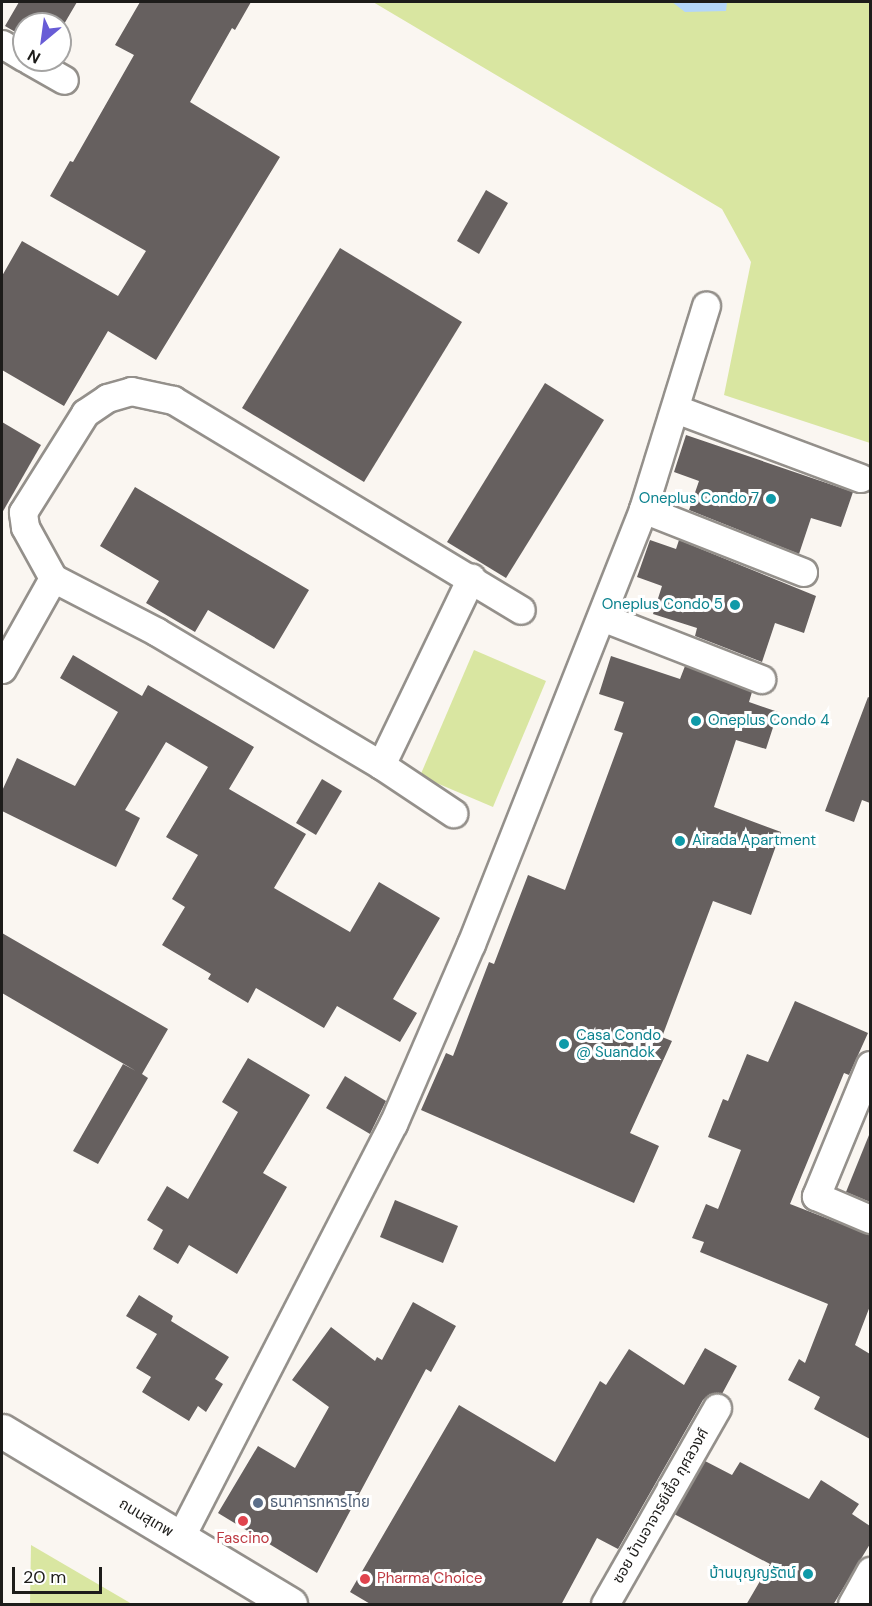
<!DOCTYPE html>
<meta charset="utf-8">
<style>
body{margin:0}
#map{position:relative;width:872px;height:1606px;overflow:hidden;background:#faf6f1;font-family:"DM Sans","Noto Sans Thai",sans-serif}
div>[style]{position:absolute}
.green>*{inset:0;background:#d9e6a1}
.water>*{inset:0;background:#b4d6f9}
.building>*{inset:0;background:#66605f}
.roads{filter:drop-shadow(2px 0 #94908b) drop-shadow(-2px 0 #94908b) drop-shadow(0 2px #94908b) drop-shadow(0 -2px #94908b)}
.minor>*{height:27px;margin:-13.5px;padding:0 13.5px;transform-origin:13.5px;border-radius:13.5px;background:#fff}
.secondary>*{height:33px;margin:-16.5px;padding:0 16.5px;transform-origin:16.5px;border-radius:16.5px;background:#fff}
.dots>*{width:16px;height:16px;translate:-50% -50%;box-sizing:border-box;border:3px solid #fff;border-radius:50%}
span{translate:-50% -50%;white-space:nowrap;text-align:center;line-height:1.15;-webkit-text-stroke:6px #fff;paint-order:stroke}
.culture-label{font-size:15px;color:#0d838f}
.right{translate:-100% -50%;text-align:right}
.left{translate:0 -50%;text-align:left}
.service-label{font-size:15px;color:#4e5e75}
.street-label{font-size:15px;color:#1d1c1a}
.health-label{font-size:15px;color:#be3a42}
.frame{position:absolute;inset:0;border:3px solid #1d1c1a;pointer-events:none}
.north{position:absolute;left:12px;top:12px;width:60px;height:60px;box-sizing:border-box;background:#fff;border:2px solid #a5a4a3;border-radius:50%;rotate:209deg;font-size:16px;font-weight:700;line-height:24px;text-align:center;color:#1d1c1a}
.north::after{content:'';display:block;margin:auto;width:21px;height:27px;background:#685cd6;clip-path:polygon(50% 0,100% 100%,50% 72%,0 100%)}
.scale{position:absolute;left:12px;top:1567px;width:90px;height:27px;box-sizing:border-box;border:3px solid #1d1c1a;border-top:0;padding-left:8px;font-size:18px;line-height:21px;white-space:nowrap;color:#1d1c1a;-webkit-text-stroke:4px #fff;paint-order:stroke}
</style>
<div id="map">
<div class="green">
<div style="clip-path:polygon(373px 2px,870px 2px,870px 443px,724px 395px,751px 262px,722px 209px)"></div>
<div style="clip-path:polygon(474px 650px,546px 681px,493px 807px,420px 776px)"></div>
<div style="clip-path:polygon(31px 1545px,132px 1604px,30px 1604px)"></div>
</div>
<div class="water">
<div style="clip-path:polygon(672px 2px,727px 2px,726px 11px,685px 12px)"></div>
</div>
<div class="building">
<div style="clip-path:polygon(19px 2px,77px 2px,60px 31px,60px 24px,24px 24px,24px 37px,5px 26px)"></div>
<div style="clip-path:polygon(140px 2px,251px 2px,235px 30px,232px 28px,190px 102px,280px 157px,156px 360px,108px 331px,64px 406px,2px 370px,2px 276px,22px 241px,118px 296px,146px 251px,50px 196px,70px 161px,73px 162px,134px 55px,115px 45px)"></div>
<div style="clip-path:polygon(486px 190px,508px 203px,479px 254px,457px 241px)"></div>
<div style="clip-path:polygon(340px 248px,462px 322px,364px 482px,242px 408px)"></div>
<div style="clip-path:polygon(545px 383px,604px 420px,506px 578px,447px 542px)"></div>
<div style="clip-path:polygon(2px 422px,41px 445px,2px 513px)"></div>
<div style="clip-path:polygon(686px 435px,853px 492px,841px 527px,811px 518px,799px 554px,689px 510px,699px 481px,674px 472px)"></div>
<div style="clip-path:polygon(135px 487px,309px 590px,274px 649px,208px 610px,195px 632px,146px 603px,159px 581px,100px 546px)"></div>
<div style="clip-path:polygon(650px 540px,676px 549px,679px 540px,816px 596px,804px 633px,775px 623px,762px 662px,695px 636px,697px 628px,653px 614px,662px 586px,637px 577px)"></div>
<div style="clip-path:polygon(73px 655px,142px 696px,148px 685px,254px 747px,229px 789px,306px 834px,274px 888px,350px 932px,379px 882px,440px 918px,393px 999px,417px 1013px,400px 1042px,337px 1006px,324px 1028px,256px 988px,248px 1003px,208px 979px,211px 974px,162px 945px,185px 907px,172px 899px,198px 855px,166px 837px,208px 767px,166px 742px,125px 810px,140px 818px,116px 867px,2px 811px,2px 791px,17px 758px,75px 786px,118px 712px,60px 678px)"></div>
<div style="clip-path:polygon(611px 656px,680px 679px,685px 666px,752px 692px,749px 702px,778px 712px,766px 749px,736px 740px,714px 807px,781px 832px,751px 915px,713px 901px,662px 1037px,672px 1041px,630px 1133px,659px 1146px,634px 1203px,421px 1110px,446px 1053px,453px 1056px,489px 962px,494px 964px,528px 875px,565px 890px,623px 733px,614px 730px,624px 702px,599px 694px)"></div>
<div style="clip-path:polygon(868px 697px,870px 698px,870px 803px,862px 800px,854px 822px,825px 811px)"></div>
<div style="clip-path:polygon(322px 779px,342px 791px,316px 835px,296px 823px)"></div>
<div style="clip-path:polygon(2px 933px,168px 1029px,142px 1074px,148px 1078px,98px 1164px,73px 1151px,123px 1064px,136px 1071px,2px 993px)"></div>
<div style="clip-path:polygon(795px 1001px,868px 1033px,849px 1075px,844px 1073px,790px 1204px,870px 1235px,870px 1306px,855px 1345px,870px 1354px,870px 1439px,814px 1409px,820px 1397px,788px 1380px,799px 1359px,805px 1363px,828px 1304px,700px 1252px,704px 1242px,692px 1238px,706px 1204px,718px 1209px,741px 1150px,708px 1137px,723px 1099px,728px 1101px,747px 1054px,768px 1062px)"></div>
<div style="clip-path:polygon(248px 1058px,310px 1095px,263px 1173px,287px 1187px,237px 1274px,189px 1245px,178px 1264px,153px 1249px,163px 1230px,147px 1220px,167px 1186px,188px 1199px,238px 1112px,222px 1102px)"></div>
<div style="clip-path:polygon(345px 1076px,386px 1101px,370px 1134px,326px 1108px)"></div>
<div style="clip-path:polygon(869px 1135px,870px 1135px,870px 1202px,846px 1192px)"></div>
<div style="clip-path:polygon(395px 1200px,458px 1226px,443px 1263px,380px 1237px)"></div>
<div style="clip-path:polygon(139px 1295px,173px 1316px,171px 1321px,229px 1357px,215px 1379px,223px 1384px,206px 1412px,198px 1406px,189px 1421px,142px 1392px,151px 1377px,136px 1368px,157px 1334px,126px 1316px)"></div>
<div style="clip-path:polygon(413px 1302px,456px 1326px,431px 1372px,426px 1369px,317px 1573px,218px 1513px,258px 1446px,295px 1468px,329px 1407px,292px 1380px,331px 1327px,375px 1361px,377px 1357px,382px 1360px)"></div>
<div style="clip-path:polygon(705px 1348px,737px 1366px,722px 1394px,710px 1394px,703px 1400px,618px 1549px,597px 1538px,561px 1605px,372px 1605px,350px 1592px,459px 1405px,555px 1462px,600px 1381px,606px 1385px,629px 1349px,684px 1385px)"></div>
<div style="clip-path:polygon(705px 1461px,732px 1475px,740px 1462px,809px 1499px,821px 1480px,859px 1504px,852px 1514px,870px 1526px,870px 1544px,833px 1605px,746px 1605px,770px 1564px,674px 1514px)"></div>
</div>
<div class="roads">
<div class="minor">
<div style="left:2px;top:44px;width:26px;rotate:31deg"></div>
<div style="left:29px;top:60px;width:40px;rotate:29.7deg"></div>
<div style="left:676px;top:409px;width:197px;rotate:20.5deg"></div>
<div style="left:643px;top:509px;width:172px;rotate:21.5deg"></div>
<div style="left:53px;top:578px;width:117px;rotate:27.4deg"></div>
<div style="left:157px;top:632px;width:261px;rotate:30.7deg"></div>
<div style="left:381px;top:765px;width:87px;rotate:33.7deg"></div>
<div style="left:602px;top:617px;width:171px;rotate:21.3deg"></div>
<div style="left:2px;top:669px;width:104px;rotate:-60.7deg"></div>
<div style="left:53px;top:578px;width:58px;rotate:-118.8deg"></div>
<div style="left:25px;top:527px;width:15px;rotate:-98deg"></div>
<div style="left:23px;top:512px;width:117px;rotate:-57.9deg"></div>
<div style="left:85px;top:413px;width:27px;rotate:-34deg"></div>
<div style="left:107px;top:398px;width:25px;rotate:-16deg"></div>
<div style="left:131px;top:391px;width:43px;rotate:12.1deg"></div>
<div style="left:173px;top:400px;width:406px;rotate:31.1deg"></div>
<div style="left:381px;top:765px;width:208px;rotate:-64.3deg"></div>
<div style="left:870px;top:1065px;width:142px;rotate:112.4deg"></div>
<div style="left:816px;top:1196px;width:59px;rotate:23.1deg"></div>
<div style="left:180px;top:1538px;width:466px;rotate:-62.8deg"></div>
<div style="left:393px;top:1124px;width:196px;rotate:-66.6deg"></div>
<div style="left:471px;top:944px;width:468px;rotate:-68.4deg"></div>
<div style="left:643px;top:509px;width:213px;rotate:-72.8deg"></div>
<div style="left:605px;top:1604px;width:226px;rotate:-60.3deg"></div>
<div style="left:852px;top:1604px;width:38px;rotate:-61deg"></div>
</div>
<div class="secondary">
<div style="left:2px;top:1431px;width:336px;rotate:31deg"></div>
</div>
</div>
<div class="dots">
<div style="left:771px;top:499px;background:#0f9aa8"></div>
<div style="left:735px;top:605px;background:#0f9aa8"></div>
<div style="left:696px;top:721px;background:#0f9aa8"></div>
<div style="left:680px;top:841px;background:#0f9aa8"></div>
<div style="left:564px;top:1044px;background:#0f9aa8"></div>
<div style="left:258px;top:1503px;background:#5c6f8a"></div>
<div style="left:243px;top:1521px;background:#e0444e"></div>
<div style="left:808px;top:1574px;background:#0f9aa8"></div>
<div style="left:365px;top:1579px;background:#e0444e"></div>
</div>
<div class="culture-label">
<span class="right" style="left:759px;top:499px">Oneplus Condo 7</span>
<span class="right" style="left:723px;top:605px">Oneplus Condo 5</span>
<span class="left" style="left:708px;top:721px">Oneplus Condo 4</span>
<span class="left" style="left:692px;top:841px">Airada Apartment</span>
<span class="left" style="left:576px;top:1044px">Casa Condo<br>@ Suandok</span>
<span class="right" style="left:796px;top:1574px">บ้านบุญญรัตน์</span>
</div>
<div class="service-label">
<span class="left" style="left:270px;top:1503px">ธนาคารทหารไทย</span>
</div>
<div class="street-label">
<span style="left:661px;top:1506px;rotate:-60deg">ซอย บ้านอาจารย์เชื้อ กุศลวงศ์</span>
<span style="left:146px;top:1518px;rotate:31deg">ถนนสุเทพ</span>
</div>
<div class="health-label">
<span style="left:243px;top:1539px">Fascino</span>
<span class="left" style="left:377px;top:1579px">Pharma Choice</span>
</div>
<div class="frame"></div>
<div class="north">N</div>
<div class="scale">20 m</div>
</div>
